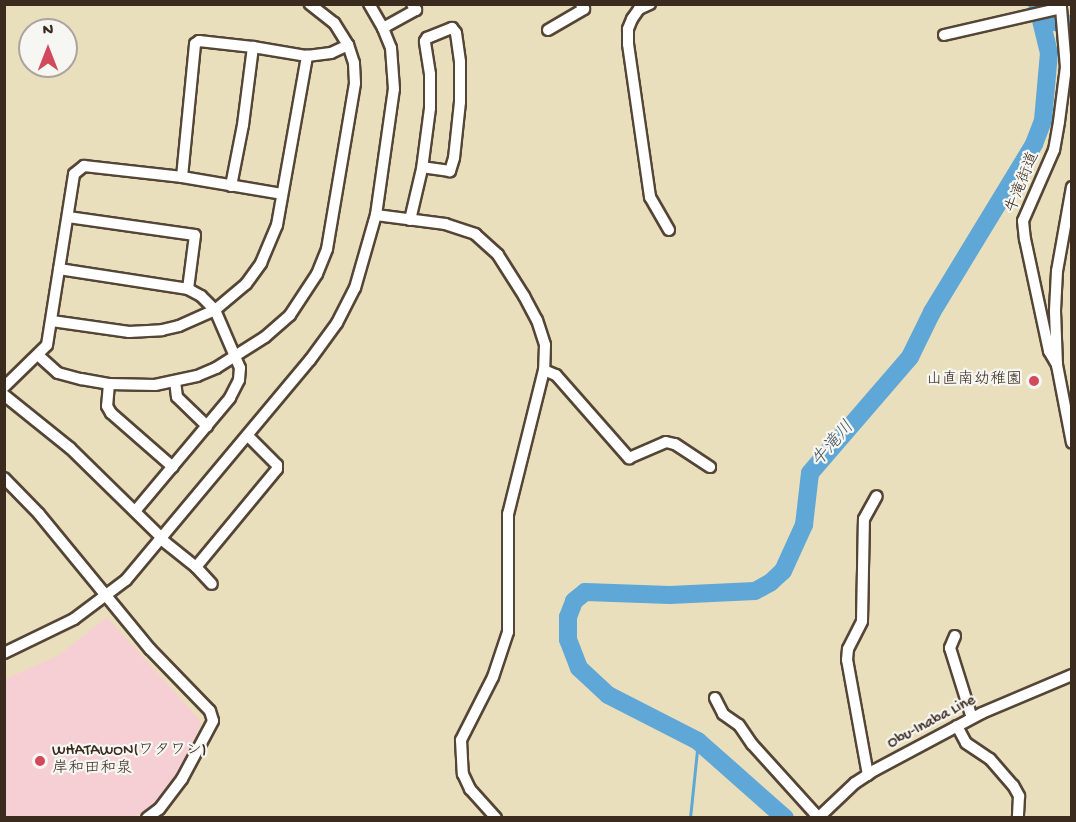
<!DOCTYPE html>
<meta charset="utf-8">
<style>
body{margin:0}
#map{position:relative;width:1076px;height:822px;overflow:hidden;background:#e9dfbc;font-family:"Gochi Hand","Klee One",sans-serif}
div>[style]{position:absolute}
.built>*{inset:0;background:#f6cfd5}
.stream>*{height:3px;margin:-1.5px;padding:0 1.5px;transform-origin:1.5px;border-radius:1.5px;background:#5ea7d6}
.river>*{height:18px;margin:-9px;padding:0 9px;transform-origin:9px;border-radius:9px;background:#5ea7d6}
.roads{filter:drop-shadow(2px 0 #554536) drop-shadow(-2px 0 #554536) drop-shadow(0 2px #554536) drop-shadow(0 -2px #554536)}
.minor>*{height:10px;margin:-5px;padding:0 5px;transform-origin:5px;border-radius:5px;background:#fff}
.dots>*{width:16px;height:16px;translate:-50% -50%;box-sizing:border-box;border:3px solid #f6f6f2;border-radius:50%}
span{translate:-50% -50%;white-space:nowrap;text-align:center;line-height:1.15;-webkit-text-stroke:4.5px #f6f6f2;paint-order:stroke}
.street-label{font-size:16px;color:#3b2a1e}
.poi-label{font-size:16px;color:#3b2a1e}
.right{translate:-100% -50%;text-align:right}
.left{translate:0 -50%;text-align:left}
.water-label{font-size:18px;color:#47565e;font-style:italic}
.frame{position:absolute;inset:0;border:6px solid #3b2a1e;pointer-events:none}
.north{position:absolute;left:18px;top:18px;width:60px;height:60px;box-sizing:border-box;background:#f6f6f2;border:2px solid #aba49d;border-radius:50%;rotate:0deg;font-size:16px;font-weight:700;line-height:24px;text-align:center;color:#3b2a1e}
.north::after{content:'';display:block;margin:auto;width:21px;height:27px;background:#d1495b;clip-path:polygon(50% 0,100% 100%,50% 72%,0 100%)}
</style>
<div id="map">
<div class="built">
<div style="clip-path:polygon(107px 617px,199px 719px,201px 725px,173px 780px,155px 803px,135px 817px,5px 817px,5px 679px,59px 655px)"></div>
</div>
<div class="stream">
<div style="left:690px;top:818px;width:77px;rotate:-84.1deg"></div>
</div>
<div class="river">
<div style="left:1042px;top:20px;width:30px;rotate:9deg"></div>
<div style="left:785px;top:818px;width:116px;rotate:-138.5deg"></div>
<div style="left:698px;top:741px;width:101px;rotate:-152.9deg"></div>
<div style="left:608px;top:695px;width:40px;rotate:-137deg"></div>
<div style="left:579px;top:668px;width:30px;rotate:-111deg"></div>
<div style="left:568px;top:640px;width:23px;rotate:-90deg"></div>
<div style="left:568px;top:617px;width:17px;rotate:-69deg"></div>
<div style="left:574px;top:601px;width:14px;rotate:-39deg"></div>
<div style="left:585px;top:592px;width:85px;rotate:2deg"></div>
<div style="left:670px;top:595px;width:85px;rotate:-2.7deg"></div>
<div style="left:755px;top:591px;width:18px;rotate:-29deg"></div>
<div style="left:771px;top:582px;width:16px;rotate:-43deg"></div>
<div style="left:783px;top:571px;width:51px;rotate:-65.5deg"></div>
<div style="left:804px;top:525px;width:52px;rotate:-83.4deg"></div>
<div style="left:810px;top:473px;width:153px;rotate:-49.2deg"></div>
<div style="left:910px;top:357px;width:50px;rotate:-63.9deg"></div>
<div style="left:932px;top:312px;width:197px;rotate:-58.7deg"></div>
<div style="left:1034px;top:144px;width:26px;rotate:-69deg"></div>
<div style="left:1043px;top:120px;width:67px;rotate:-84.9deg"></div>
<div style="left:1049px;top:53px;width:50px;rotate:-103.8deg"></div>
</div>
<div class="roads">
<div class="minor">
<div style="left:650px;top:4px;width:12px;rotate:156deg"></div>
<div style="left:639px;top:9px;width:12px;rotate:125deg"></div>
<div style="left:632px;top:19px;width:11px;rotate:112deg"></div>
<div style="left:628px;top:29px;width:15px;rotate:90deg"></div>
<div style="left:628px;top:44px;width:155px;rotate:81.8deg"></div>
<div style="left:650px;top:197px;width:38px;rotate:60deg"></div>
<div style="left:383px;top:28px;width:38px;rotate:-29deg"></div>
<div style="left:416px;top:10px;width:7px;rotate:-124deg"></div>
<div style="left:548px;top:30px;width:42px;rotate:-30.3deg"></div>
<div style="left:584px;top:9px;width:6px;rotate:-121deg"></div>
<div style="left:944px;top:35px;width:120px;rotate:-13deg"></div>
<div style="left:1061px;top:8px;width:59px;rotate:85.2deg"></div>
<div style="left:1066px;top:67px;width:55px;rotate:97.3deg"></div>
<div style="left:1059px;top:122px;width:28px;rotate:100deg"></div>
<div style="left:1054px;top:150px;width:77px;rotate:113.6deg"></div>
<div style="left:1023px;top:221px;width:18px;rotate:84deg"></div>
<div style="left:1025px;top:239px;width:115px;rotate:77.9deg"></div>
<div style="left:1049px;top:351px;width:16px;rotate:60deg"></div>
<div style="left:182px;top:177px;width:134px;rotate:-84.4deg"></div>
<div style="left:195px;top:44px;width:5px;rotate:-37deg"></div>
<div style="left:199px;top:41px;width:54px;rotate:6.3deg"></div>
<div style="left:253px;top:47px;width:55px;rotate:9.5deg"></div>
<div style="left:307px;top:56px;width:24px;rotate:-7deg"></div>
<div style="left:331px;top:53px;width:19px;rotate:-25deg"></div>
<div style="left:231px;top:186px;width:62px;rotate:-78.9deg"></div>
<div style="left:243px;top:125px;width:79px;rotate:-82.7deg"></div>
<div style="left:1072px;top:187px;width:85px;rotate:100.1deg"></div>
<div style="left:1057px;top:271px;width:40px;rotate:92.9deg"></div>
<div style="left:1055px;top:311px;width:54px;rotate:87.9deg"></div>
<div style="left:1057px;top:365px;width:79px;rotate:79.1deg"></div>
<div style="left:376px;top:215px;width:70px;rotate:7.4deg"></div>
<div style="left:445px;top:224px;width:32px;rotate:18deg"></div>
<div style="left:475px;top:234px;width:31px;rotate:42deg"></div>
<div style="left:498px;top:255px;width:49px;rotate:57.6deg"></div>
<div style="left:524px;top:296px;width:27px;rotate:62deg"></div>
<div style="left:537px;top:320px;width:26px;rotate:72deg"></div>
<div style="left:545px;top:345px;width:25px;rotate:92deg"></div>
<div style="left:544px;top:370px;width:148px;rotate:104deg"></div>
<div style="left:508px;top:514px;width:118px;rotate:90deg"></div>
<div style="left:508px;top:632px;width:47px;rotate:108.4deg"></div>
<div style="left:493px;top:677px;width:71px;rotate:116.9deg"></div>
<div style="left:461px;top:740px;width:34px;rotate:87deg"></div>
<div style="left:463px;top:774px;width:17px;rotate:65deg"></div>
<div style="left:470px;top:789px;width:39px;rotate:48deg"></div>
<div style="left:68px;top:217px;width:128px;rotate:8.1deg"></div>
<div style="left:195px;top:235px;width:54px;rotate:97.4deg"></div>
<div style="left:410px;top:220px;width:52px;rotate:-76.8deg"></div>
<div style="left:422px;top:169px;width:62px;rotate:-82.5deg"></div>
<div style="left:430px;top:108px;width:34px;rotate:-90deg"></div>
<div style="left:430px;top:74px;width:33px;rotate:-99deg"></div>
<div style="left:425px;top:41px;width:4px;rotate:-56deg"></div>
<div style="left:427px;top:38px;width:27px;rotate:-22deg"></div>
<div style="left:452px;top:28px;width:6px;rotate:51deg"></div>
<div style="left:456px;top:33px;width:29px;rotate:82deg"></div>
<div style="left:460px;top:62px;width:40px;rotate:90deg"></div>
<div style="left:460px;top:102px;width:56px;rotate:96.1deg"></div>
<div style="left:454px;top:158px;width:14px;rotate:107deg"></div>
<div style="left:450px;top:171px;width:27px;rotate:-172deg"></div>
<div style="left:59px;top:269px;width:131px;rotate:8.8deg"></div>
<div style="left:188px;top:289px;width:15px;rotate:28deg"></div>
<div style="left:201px;top:296px;width:20px;rotate:45deg"></div>
<div style="left:215px;top:310px;width:63px;rotate:66.7deg"></div>
<div style="left:240px;top:368px;width:12px;rotate:95deg"></div>
<div style="left:239px;top:380px;width:20px;rotate:117deg"></div>
<div style="left:230px;top:398px;width:146px;rotate:130deg"></div>
<div style="left:52px;top:321px;width:78px;rotate:8.1deg"></div>
<div style="left:129px;top:332px;width:33px;rotate:-3deg"></div>
<div style="left:162px;top:330px;width:17px;rotate:-13deg"></div>
<div style="left:179px;top:326px;width:39px;rotate:-24deg"></div>
<div style="left:215px;top:310px;width:40px;rotate:-40deg"></div>
<div style="left:246px;top:284px;width:26px;rotate:-54deg"></div>
<div style="left:261px;top:263px;width:41px;rotate:-67.2deg"></div>
<div style="left:277px;top:225px;width:172px;rotate:-79.9deg"></div>
<div style="left:39px;top:356px;width:25px;rotate:42deg"></div>
<div style="left:58px;top:373px;width:24px;rotate:15deg"></div>
<div style="left:81px;top:379px;width:28px;rotate:10deg"></div>
<div style="left:109px;top:384px;width:46px;rotate:1.2deg"></div>
<div style="left:155px;top:385px;width:43px;rotate:-12.1deg"></div>
<div style="left:197px;top:376px;width:21px;rotate:-23deg"></div>
<div style="left:216px;top:368px;width:58px;rotate:-32.3deg"></div>
<div style="left:265px;top:337px;width:33px;rotate:-41deg"></div>
<div style="left:290px;top:315px;width:49px;rotate:-56.6deg"></div>
<div style="left:317px;top:274px;width:27px;rotate:-68deg"></div>
<div style="left:327px;top:249px;width:168px;rotate:-80.4deg"></div>
<div style="left:355px;top:83px;width:20px;rotate:-93deg"></div>
<div style="left:354px;top:63px;width:19px;rotate:-108deg"></div>
<div style="left:348px;top:45px;width:26px;rotate:-122deg"></div>
<div style="left:334px;top:23px;width:31px;rotate:-142deg"></div>
<div style="left:544px;top:370px;width:13px;rotate:23deg"></div>
<div style="left:556px;top:375px;width:111px;rotate:48.7deg"></div>
<div style="left:629px;top:458px;width:40px;rotate:-23.4deg"></div>
<div style="left:666px;top:442px;width:9px;rotate:13deg"></div>
<div style="left:675px;top:444px;width:42px;rotate:33.3deg"></div>
<div style="left:175px;top:381px;width:16px;rotate:83deg"></div>
<div style="left:177px;top:397px;width:42px;rotate:44deg"></div>
<div style="left:109px;top:384px;width:22px;rotate:95deg"></div>
<div style="left:107px;top:406px;width:8px;rotate:60deg"></div>
<div style="left:111px;top:413px;width:82px;rotate:41.1deg"></div>
<div style="left:4px;top:387px;width:60px;rotate:-44.3deg"></div>
<div style="left:47px;top:345px;width:173px;rotate:-81deg"></div>
<div style="left:74px;top:174px;width:13px;rotate:-39deg"></div>
<div style="left:84px;top:166px;width:99px;rotate:6.4deg"></div>
<div style="left:182px;top:177px;width:101px;rotate:9.6deg"></div>
<div style="left:4px;top:395px;width:85px;rotate:38.8deg"></div>
<div style="left:70px;top:448px;width:129px;rotate:44.4deg"></div>
<div style="left:4px;top:478px;width:50px;rotate:45.8deg"></div>
<div style="left:39px;top:514px;width:175px;rotate:50.6deg"></div>
<div style="left:150px;top:649px;width:86px;rotate:45.9deg"></div>
<div style="left:210px;top:711px;width:10px;rotate:73deg"></div>
<div style="left:213px;top:721px;width:66px;rotate:118.1deg"></div>
<div style="left:182px;top:779px;width:38px;rotate:127deg"></div>
<div style="left:159px;top:809px;width:15px;rotate:143deg"></div>
<div style="left:161px;top:539px;width:45px;rotate:38.7deg"></div>
<div style="left:196px;top:567px;width:23px;rotate:47deg"></div>
<div style="left:196px;top:567px;width:127px;rotate:-50.4deg"></div>
<div style="left:277px;top:469px;width:4px;rotate:-90deg"></div>
<div style="left:277px;top:465px;width:42px;rotate:-135deg"></div>
<div style="left:955px;top:636px;width:13px;rotate:113deg"></div>
<div style="left:950px;top:648px;width:73px;rotate:72.6deg"></div>
<div style="left:4px;top:653px;width:78px;rotate:-25.9deg"></div>
<div style="left:74px;top:619px;width:65px;rotate:-36.9deg"></div>
<div style="left:126px;top:580px;width:287px;rotate:-50.1deg"></div>
<div style="left:310px;top:360px;width:46px;rotate:-53.9deg"></div>
<div style="left:337px;top:323px;width:39px;rotate:-63deg"></div>
<div style="left:355px;top:288px;width:76px;rotate:-74deg"></div>
<div style="left:376px;top:215px;width:127px;rotate:-81.9deg"></div>
<div style="left:394px;top:89px;width:41px;rotate:-94.2deg"></div>
<div style="left:391px;top:48px;width:22px;rotate:-112deg"></div>
<div style="left:383px;top:28px;width:28px;rotate:-120deg"></div>
<div style="left:715px;top:698px;width:18px;rotate:63deg"></div>
<div style="left:723px;top:714px;width:19px;rotate:35deg"></div>
<div style="left:739px;top:725px;width:23px;rotate:56deg"></div>
<div style="left:752px;top:744px;width:98px;rotate:47.9deg"></div>
<div style="left:957px;top:726px;width:19px;rotate:62deg"></div>
<div style="left:966px;top:743px;width:29px;rotate:34deg"></div>
<div style="left:990px;top:759px;width:35px;rotate:49deg"></div>
<div style="left:1013px;top:785px;width:13px;rotate:61deg"></div>
<div style="left:1019px;top:796px;width:22px;rotate:93deg"></div>
<div style="left:868px;top:775px;width:117px;rotate:-100.3deg"></div>
<div style="left:847px;top:660px;width:11px;rotate:-85deg"></div>
<div style="left:848px;top:649px;width:31px;rotate:-63deg"></div>
<div style="left:862px;top:621px;width:102px;rotate:-88.9deg"></div>
<div style="left:864px;top:519px;width:26px;rotate:-61deg"></div>
<div style="left:818px;top:818px;width:51px;rotate:-43.4deg"></div>
<div style="left:855px;top:783px;width:24px;rotate:-33deg"></div>
<div style="left:875px;top:770px;width:121px;rotate:-28deg"></div>
<div style="left:982px;top:713px;width:98px;rotate:-22.9deg"></div>
</div>
</div>
<div class="dots">
<div style="left:1034px;top:381px;background:#d1495b"></div>
<div style="left:40px;top:761px;background:#d1495b"></div>
</div>
<div class="street-label">
<span style="left:1024px;top:183px;rotate:-68deg">牛滝街道</span>
<span style="left:932px;top:723px;rotate:-28deg">Obu-Inaba Line</span>
</div>
<div class="poi-label">
<span class="right" style="left:1022px;top:381px">山直南幼稚園</span>
<span class="left" style="left:52px;top:761px">WHATAWON(ワタワン)<br>岸和田和泉</span>
</div>
<div class="water-label">
<span style="left:834px;top:445px;rotate:-49deg">牛滝川</span>
</div>
<div class="frame"></div>
<div class="north">N</div>
</div>
